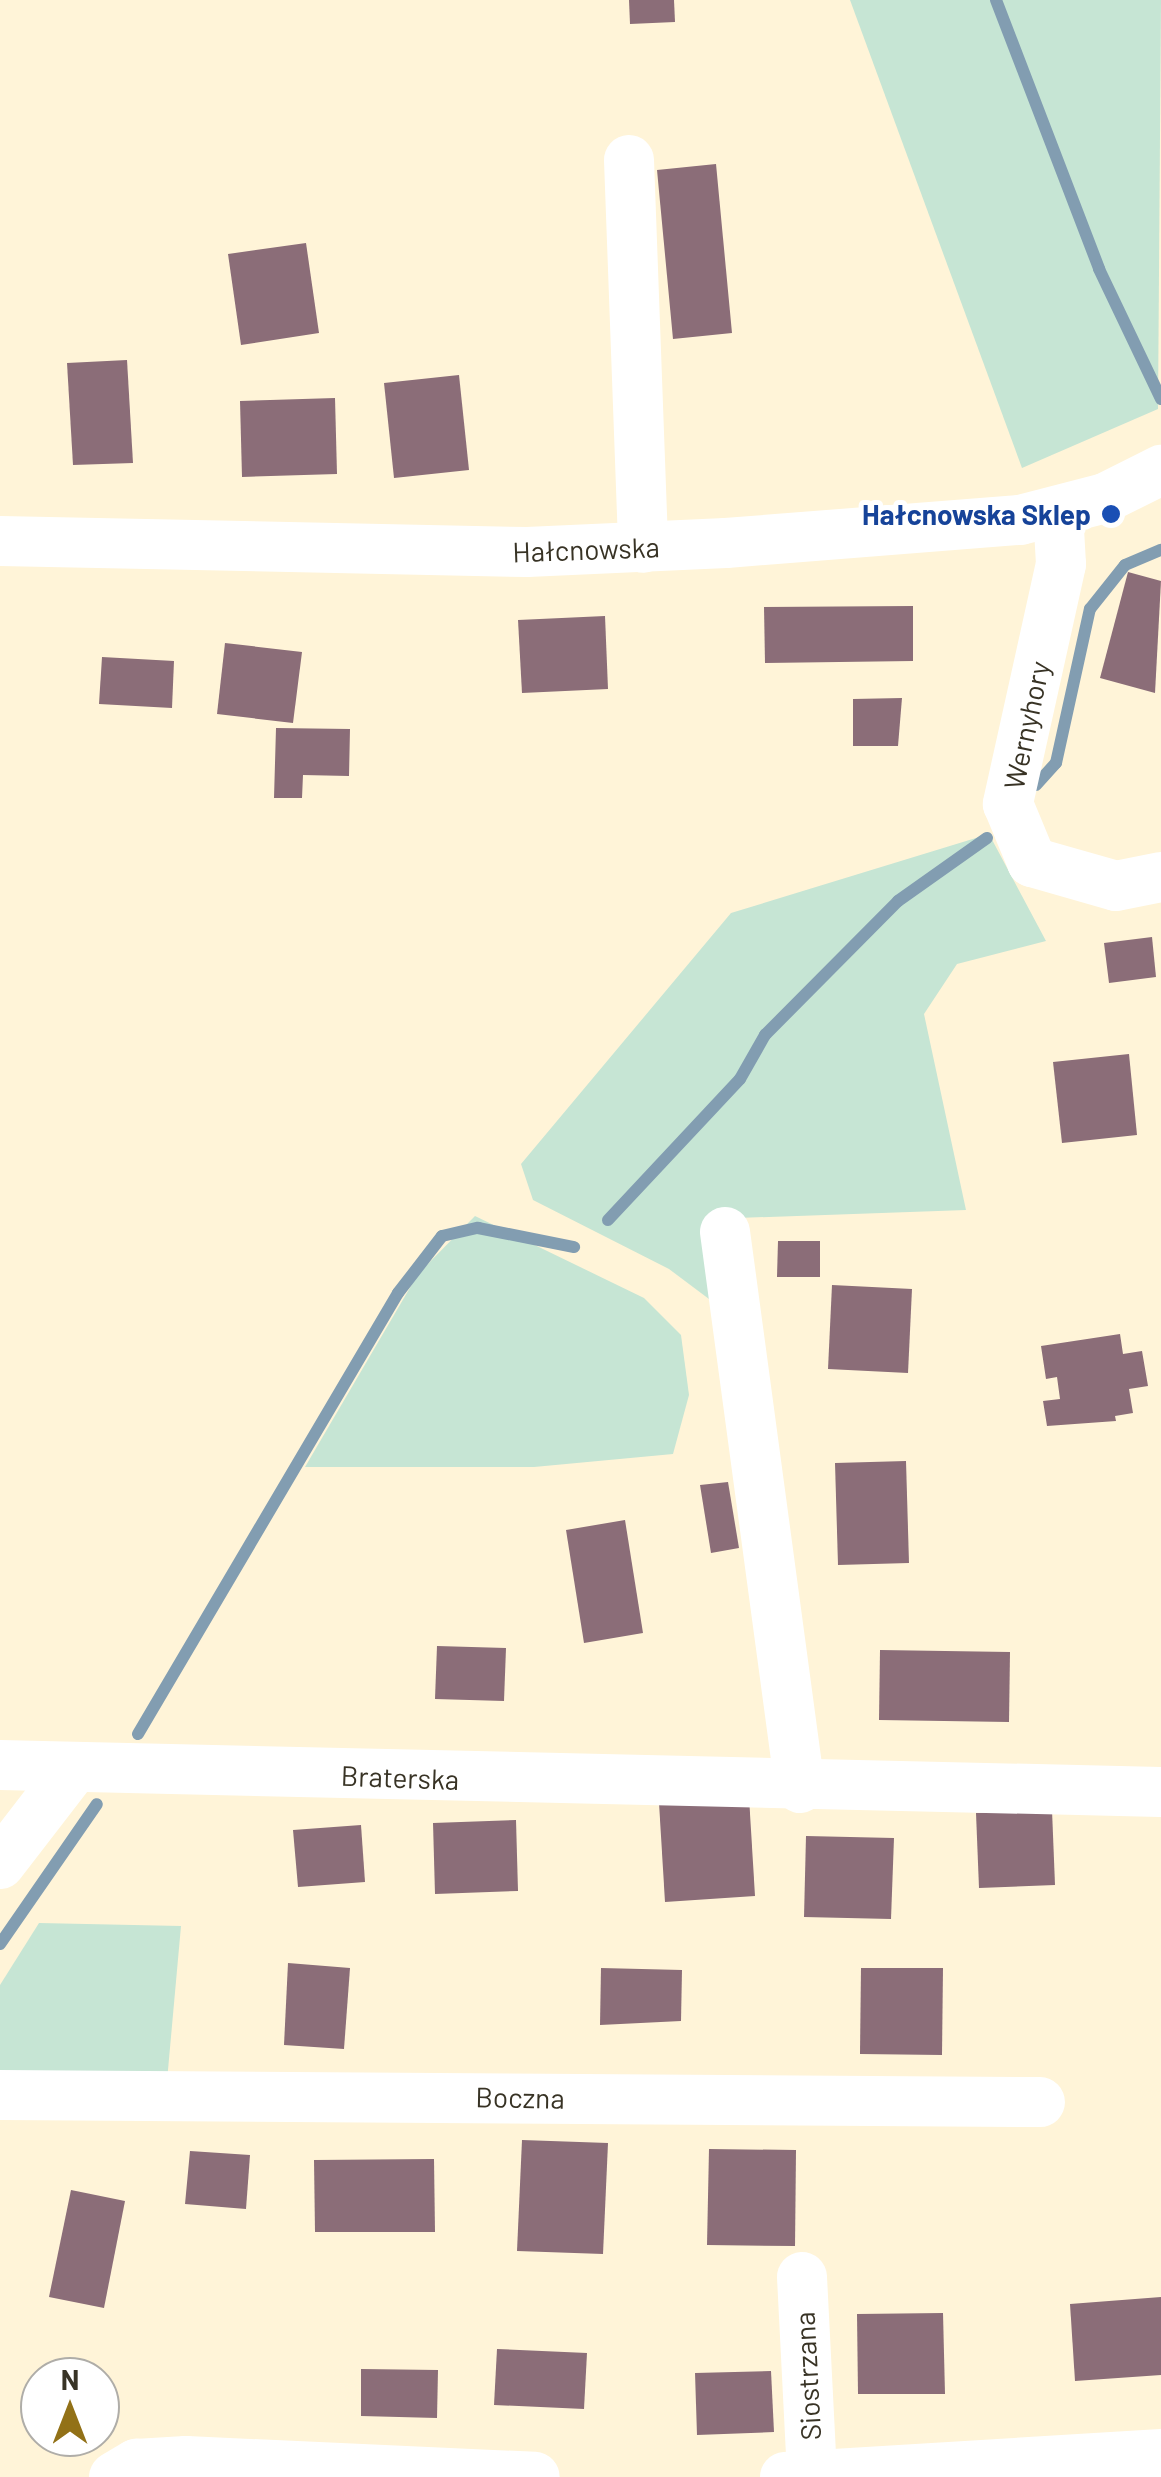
<!DOCTYPE html>
<meta charset="utf-8">
<style>
body{margin:0}
#map{position:relative;width:1161px;height:2477px;overflow:hidden;background:#fff4d8;font-family:Barlow,sans-serif}
div>[style]{position:absolute}
.green>*{inset:0;background:#c6e5d4}
.stream>*{height:12px;margin:-6px;padding:0 6px;transform-origin:6px;border-radius:6px;background:#829db1}
.building>*{inset:0;background:#8b6d78}
.minor>*{height:50px;margin:-25px;padding:0 25px;transform-origin:25px;border-radius:25px;background:#fff}
.dots>*{width:28px;height:28px;translate:-50% -50%;box-sizing:border-box;border:5px solid #fff;border-radius:50%}
span{translate:-50% -50%;white-space:nowrap;text-align:center;line-height:1.15;-webkit-text-stroke:10px #fff;paint-order:stroke}
.transit-label{font-size:28px;color:#164399;font-weight:700}
.right{translate:-100% -50%;text-align:right}
.street-label{font-size:28px;color:#383325}
.north{position:absolute;left:20px;top:2357px;width:100px;height:100px;box-sizing:border-box;background:#fff;border:2px solid #afada8;border-radius:50%;rotate:0deg;font-size:28px;font-weight:700;line-height:40px;text-align:center;color:#383325}
.north::after{content:'';display:block;margin:auto;width:35px;height:45px;background:#927117;clip-path:polygon(50% 0,100% 100%,50% 72%,0 100%)}
</style>
<div id="map">
<div class="green">
<div style="clip-path:polygon(850px 0,1161px 0,1158px 409px,1022px 468px)"></div>
<div style="clip-path:polygon(989px 834px,1046px 941px,957px 964px,924px 1014px,966px 1210px,710px 1219px,717px 1305px,669px 1269px,533px 1200px,521px 1164px,731px 913px)"></div>
<div style="clip-path:polygon(475px 1216px,644px 1298px,681px 1335px,689px 1395px,673px 1454px,534px 1467px,305px 1467px,418px 1274px)"></div>
<div style="clip-path:polygon(39px 1923px,181px 1926px,167px 2081px,0 2074px,0 1985px)"></div>
</div>
<div class="stream">
<div style="left:996px;top:0;width:288px;rotate:69deg"></div>
<div style="left:1099px;top:269px;width:144px;rotate:64.5deg"></div>
<div style="left:1036px;top:785px;width:30px;rotate:-48deg"></div>
<div style="left:1056px;top:763px;width:158px;rotate:-77.6deg"></div>
<div style="left:1090px;top:609px;width:56px;rotate:-51.5deg"></div>
<div style="left:1125px;top:565px;width:39px;rotate:-23deg"></div>
<div style="left:608px;top:1220px;width:193px;rotate:-46.9deg"></div>
<div style="left:740px;top:1079px;width:51px;rotate:-60.4deg"></div>
<div style="left:765px;top:1035px;width:189px;rotate:-45.2deg"></div>
<div style="left:898px;top:901px;width:109px;rotate:-35.3deg"></div>
<div style="left:138px;top:1734px;width:512px;rotate:-59.48deg"></div>
<div style="left:398px;top:1293px;width:72px;rotate:-52.3deg"></div>
<div style="left:442px;top:1236px;width:37px;rotate:-13deg"></div>
<div style="left:478px;top:1228px;width:98px;rotate:11.2deg"></div>
<div style="left:0;top:1944px;width:170px;rotate:-55.3deg"></div>
</div>
<div class="building">
<div style="clip-path:polygon(629px 0,674px 0,675px 22px,630px 24px)"></div>
<div style="clip-path:polygon(716px 164px,732px 333px,673px 339px,657px 170px)"></div>
<div style="clip-path:polygon(306px 243px,319px 333px,241px 345px,228px 254px)"></div>
<div style="clip-path:polygon(127px 360px,133px 463px,73px 465px,67px 363px)"></div>
<div style="clip-path:polygon(459px 375px,469px 470px,394px 478px,384px 383px)"></div>
<div style="clip-path:polygon(335px 398px,337px 474px,242px 477px,240px 401px)"></div>
<div style="clip-path:polygon(1128px 572px,1161px 581px,1155px 693px,1100px 678px)"></div>
<div style="clip-path:polygon(913px 606px,913px 661px,765px 663px,764px 607px)"></div>
<div style="clip-path:polygon(605px 616px,608px 689px,522px 693px,518px 620px)"></div>
<div style="clip-path:polygon(225px 643px,302px 652px,293px 723px,217px 714px)"></div>
<div style="clip-path:polygon(102px 657px,174px 661px,172px 708px,99px 704px)"></div>
<div style="clip-path:polygon(902px 698px,898px 746px,853px 746px,853px 699px)"></div>
<div style="clip-path:polygon(276px 728px,350px 729px,349px 776px,303px 775px,302px 798px,274px 798px)"></div>
<div style="clip-path:polygon(1152px 937px,1156px 977px,1109px 983px,1104px 943px)"></div>
<div style="clip-path:polygon(1129px 1054px,1137px 1135px,1062px 1143px,1053px 1062px)"></div>
<div style="clip-path:polygon(778px 1241px,820px 1241px,820px 1277px,777px 1277px)"></div>
<div style="clip-path:polygon(832px 1285px,912px 1289px,908px 1373px,828px 1369px)"></div>
<div style="clip-path:polygon(1120px 1334px,1123px 1354px,1142px 1351px,1148px 1386px,1129px 1389px,1133px 1413px,1115px 1416px,1116px 1421px,1047px 1426px,1043px 1401px,1060px 1399px,1057px 1377px,1046px 1379px,1041px 1346px)"></div>
<div style="clip-path:polygon(906px 1461px,909px 1563px,838px 1565px,835px 1463px)"></div>
<div style="clip-path:polygon(728px 1482px,739px 1548px,711px 1553px,700px 1485px)"></div>
<div style="clip-path:polygon(625px 1520px,643px 1633px,584px 1643px,566px 1530px)"></div>
<div style="clip-path:polygon(437px 1646px,506px 1648px,504px 1701px,435px 1699px)"></div>
<div style="clip-path:polygon(880px 1650px,1010px 1652px,1009px 1722px,879px 1720px)"></div>
<div style="clip-path:polygon(749px 1797px,755px 1896px,665px 1902px,659px 1803px)"></div>
<div style="clip-path:polygon(1052px 1810px,1055px 1885px,979px 1888px,976px 1813px)"></div>
<div style="clip-path:polygon(516px 1820px,518px 1891px,435px 1894px,433px 1823px)"></div>
<div style="clip-path:polygon(361px 1825px,365px 1882px,298px 1887px,293px 1830px)"></div>
<div style="clip-path:polygon(806px 1836px,894px 1838px,891px 1919px,804px 1917px)"></div>
<div style="clip-path:polygon(288px 1963px,350px 1968px,344px 2049px,284px 2045px)"></div>
<div style="clip-path:polygon(601px 1968px,682px 1970px,681px 2021px,600px 2025px)"></div>
<div style="clip-path:polygon(861px 1968px,943px 1968px,942px 2055px,860px 2054px)"></div>
<div style="clip-path:polygon(522px 2140px,608px 2143px,603px 2254px,517px 2251px)"></div>
<div style="clip-path:polygon(709px 2149px,796px 2150px,795px 2246px,707px 2245px)"></div>
<div style="clip-path:polygon(190px 2151px,250px 2155px,246px 2209px,185px 2204px)"></div>
<div style="clip-path:polygon(434px 2159px,435px 2232px,315px 2232px,314px 2160px)"></div>
<div style="clip-path:polygon(71px 2190px,125px 2201px,104px 2308px,49px 2297px)"></div>
<div style="clip-path:polygon(1161px 2297px,1161px 2375px,1075px 2381px,1070px 2304px)"></div>
<div style="clip-path:polygon(943px 2313px,945px 2394px,858px 2394px,857px 2314px)"></div>
<div style="clip-path:polygon(497px 2349px,587px 2353px,584px 2409px,494px 2405px)"></div>
<div style="clip-path:polygon(361px 2369px,438px 2370px,437px 2418px,361px 2416px)"></div>
<div style="clip-path:polygon(771px 2371px,774px 2432px,697px 2435px,695px 2373px)"></div>
</div>
<div class="minor">
<div style="left:629px;top:160px;width:388px;rotate:87.9deg"></div>
<div style="left:1058px;top:512px;width:52px;rotate:86.7deg"></div>
<div style="left:1061px;top:564px;width:246px;rotate:102.5deg"></div>
<div style="left:1008px;top:804px;width:63px;rotate:67.5deg"></div>
<div style="left:1032px;top:862px;width:87px;rotate:15.9deg"></div>
<div style="left:1116px;top:886px;width:46px;rotate:-11.3deg"></div>
<div style="left:0;top:541px;width:527px;rotate:1.2deg"></div>
<div style="left:527px;top:552px;width:199px;rotate:-2.6deg"></div>
<div style="left:726px;top:543px;width:295px;rotate:-4.5deg"></div>
<div style="left:1020px;top:520px;width:88px;rotate:-14.5deg"></div>
<div style="left:1105px;top:498px;width:63px;rotate:-26.6deg"></div>
<div style="left:725px;top:1232px;width:561px;rotate:82.32deg"></div>
<div style="left:0;top:1765px;width:1161px;rotate:1.33deg"></div>
<div style="left:0;top:1864px;width:121px;rotate:-52.4deg"></div>
<div style="left:0;top:2095px;width:1040px;rotate:0.39deg"></div>
<div style="left:802px;top:2277px;width:198px;rotate:87.1deg"></div>
<div style="left:114px;top:2477px;width:26px;rotate:-31deg"></div>
<div style="left:136px;top:2464px;width:50px;rotate:-3.4deg"></div>
<div style="left:186px;top:2461px;width:349px;rotate:2.6deg"></div>
<div style="left:785px;top:2477px;width:377px;rotate:-3.5deg"></div>
</div>
<div class="dots">
<div style="left:1111px;top:514px;background:#1a4fb4"></div>
</div>
<div class="transit-label">
<span class="right" style="left:1091px;top:514px">Hałcnowska Sklep</span>
</div>
<div class="street-label">
<span style="left:586px;top:549px;rotate:-2deg">Hałcnowska</span>
<span style="left:1026px;top:725px;rotate:-78deg">Wernyhory</span>
<span style="left:400px;top:1777px;rotate:2deg">Braterska</span>
<span style="left:520px;top:2097px;rotate:1deg">Boczna</span>
<span style="left:807px;top:2376px;rotate:-93deg">Siostrzana</span>
</div>
<div class="north">N</div>
</div>
